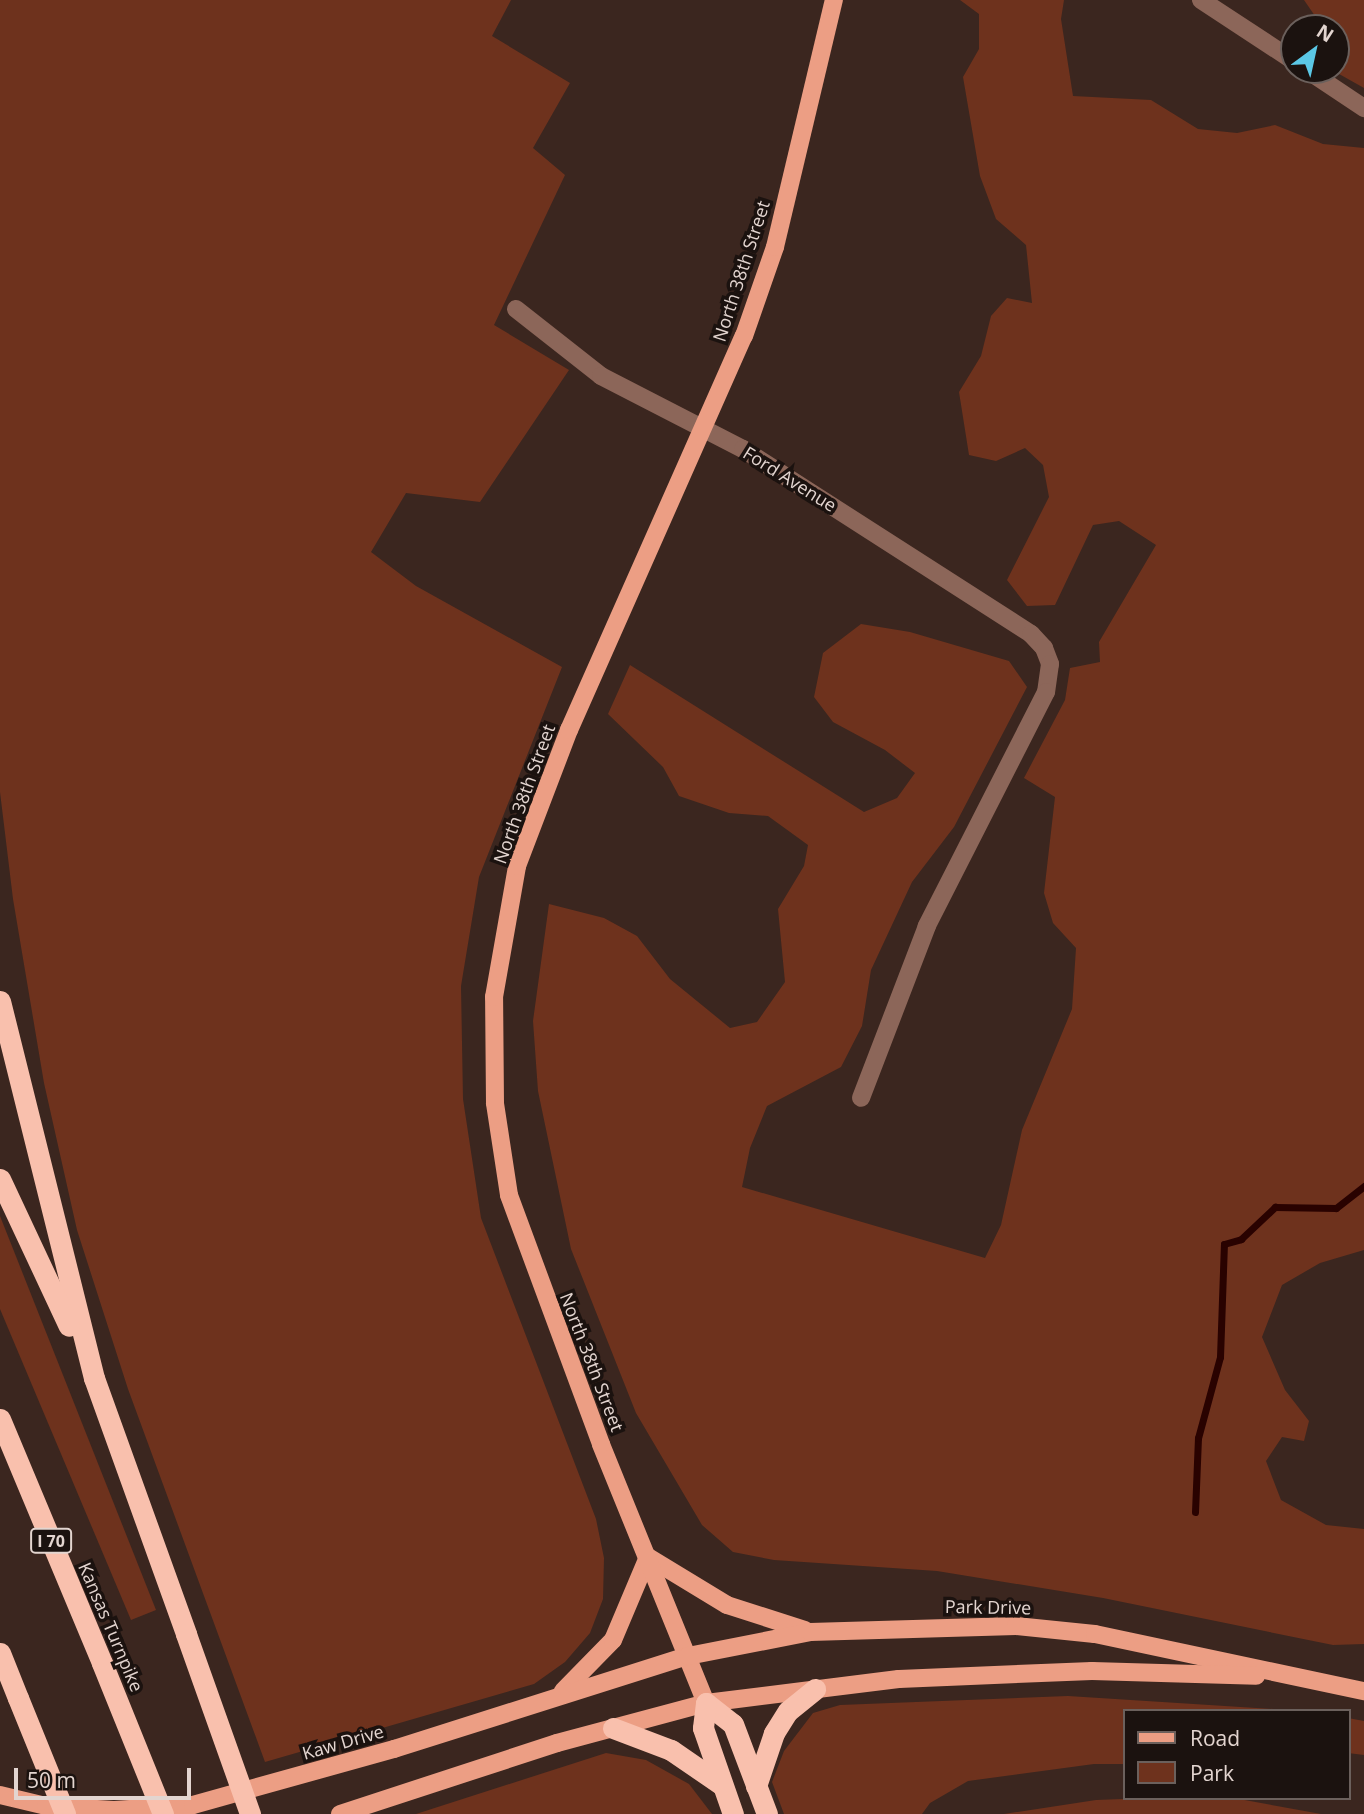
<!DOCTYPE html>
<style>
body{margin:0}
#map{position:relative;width:1364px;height:1814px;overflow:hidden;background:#3b261f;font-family:"Open Sans",sans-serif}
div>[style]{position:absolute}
.green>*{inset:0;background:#6e321d}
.stream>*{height:7px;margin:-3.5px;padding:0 3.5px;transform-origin:3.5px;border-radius:3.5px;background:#290200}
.minor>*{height:18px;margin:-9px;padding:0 9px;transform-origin:9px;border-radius:9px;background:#8c6659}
.major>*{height:18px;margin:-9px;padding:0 9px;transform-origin:9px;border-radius:9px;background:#ec9e84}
.highway>*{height:21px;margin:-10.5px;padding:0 10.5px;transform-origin:10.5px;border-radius:10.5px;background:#f9c0ad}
.highway-bridge>*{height:21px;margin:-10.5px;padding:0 10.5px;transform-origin:10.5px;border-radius:10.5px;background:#f9c0ad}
span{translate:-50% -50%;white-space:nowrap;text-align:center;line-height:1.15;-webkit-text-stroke:7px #1b120f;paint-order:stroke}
.shield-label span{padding:2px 5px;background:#1b120f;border:2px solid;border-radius:5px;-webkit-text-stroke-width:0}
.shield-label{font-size:16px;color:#e3d5d0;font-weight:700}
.street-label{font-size:18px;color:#e3d5d0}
.legend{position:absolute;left:1123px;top:1709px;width:228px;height:91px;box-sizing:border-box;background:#1b120f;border:2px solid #6b605c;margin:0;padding:9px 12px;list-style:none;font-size:21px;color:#e3d5d0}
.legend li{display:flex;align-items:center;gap:14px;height:35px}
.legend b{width:35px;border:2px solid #6b605c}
.north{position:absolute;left:1280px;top:14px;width:70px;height:70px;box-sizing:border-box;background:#1b120f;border:2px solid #6b605c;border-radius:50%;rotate:33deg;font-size:19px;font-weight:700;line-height:28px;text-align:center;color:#e3d5d0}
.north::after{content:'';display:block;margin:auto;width:24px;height:32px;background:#5bc8e6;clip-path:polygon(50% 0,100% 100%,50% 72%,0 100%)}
.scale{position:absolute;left:14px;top:1768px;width:177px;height:32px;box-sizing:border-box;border:4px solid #e3d5d0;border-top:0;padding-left:9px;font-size:21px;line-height:24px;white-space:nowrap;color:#e3d5d0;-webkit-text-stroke:5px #1b120f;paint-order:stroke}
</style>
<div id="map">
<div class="green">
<div style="clip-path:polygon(0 0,511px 0,492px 36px,570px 83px,533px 148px,565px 175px,494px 325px,569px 370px,480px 502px,406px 493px,371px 552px,416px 586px,562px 667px,479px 877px,461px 986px,463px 1099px,481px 1218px,596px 1519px,604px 1558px,603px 1599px,590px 1633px,565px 1662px,534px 1684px,265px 1762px,128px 1389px,77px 1230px,44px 1083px,13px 899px,0 792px)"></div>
<div style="clip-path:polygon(960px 0,1064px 0,1061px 19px,1073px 96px,1151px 100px,1198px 129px,1237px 133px,1275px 125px,1323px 144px,1364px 148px,1364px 1250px,1320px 1263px,1282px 1285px,1262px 1337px,1285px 1390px,1309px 1421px,1304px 1441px,1282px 1437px,1266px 1461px,1281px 1500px,1326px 1525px,1364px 1529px,1364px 1644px,1333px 1645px,1103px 1598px,937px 1571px,774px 1560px,733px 1552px,702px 1525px,636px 1413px,571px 1249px,538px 1091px,533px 1021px,549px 904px,604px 918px,637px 936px,670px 979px,730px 1028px,757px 1022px,785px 982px,778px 909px,804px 866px,808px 845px,768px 816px,729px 813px,679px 796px,663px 767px,608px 714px,630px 665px,864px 812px,897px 798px,915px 773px,885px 750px,833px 722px,814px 697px,823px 653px,861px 624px,910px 632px,1009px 661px,1027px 687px,954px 827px,912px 882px,871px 970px,862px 1026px,841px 1067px,767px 1106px,750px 1148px,742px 1187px,985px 1258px,1001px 1225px,1022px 1130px,1072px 1009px,1076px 948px,1053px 923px,1044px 893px,1055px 797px,1024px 778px,1065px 700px,1070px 668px,1100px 662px,1099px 642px,1156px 545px,1119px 521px,1093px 525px,1055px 605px,1027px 606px,1007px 580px,1049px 497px,1043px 465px,1025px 448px,996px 461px,969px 455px,959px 392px,981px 356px,991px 316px,1007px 298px,1032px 303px,1026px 245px,996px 219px,980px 176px,963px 77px,979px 49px,979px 14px)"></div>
<div style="clip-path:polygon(1304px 0,1364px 0,1364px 88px,1332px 70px,1336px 70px,1336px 28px,1317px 28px,1315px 16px)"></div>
<div style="clip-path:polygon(0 1216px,156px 1610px,131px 1620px,0 1309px)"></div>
<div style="clip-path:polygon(1068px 1696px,1305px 1711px,1124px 1711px,1124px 1764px,1094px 1764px,968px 1781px,930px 1803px,922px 1814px,784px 1814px,772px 1782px,784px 1751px,813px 1713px,840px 1705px)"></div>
<div style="clip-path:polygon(1348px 1718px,1364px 1721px,1364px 1755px,1348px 1753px)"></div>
<div style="clip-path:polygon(606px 1753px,646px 1760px,689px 1784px,712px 1814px,416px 1814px)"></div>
<div style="clip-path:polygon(1149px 1798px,1239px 1799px,1321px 1814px,1004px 1814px,1096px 1800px)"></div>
</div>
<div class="stream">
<div style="left:1195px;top:1512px;width:74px;rotate:-87.7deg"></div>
<div style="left:1198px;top:1438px;width:84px;rotate:-74.8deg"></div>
<div style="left:1220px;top:1357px;width:113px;rotate:-88deg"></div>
<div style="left:1224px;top:1244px;width:18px;rotate:-16deg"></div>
<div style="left:1241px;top:1239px;width:47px;rotate:-43.3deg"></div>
<div style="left:1275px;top:1207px;width:61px;rotate:0.9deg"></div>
<div style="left:1336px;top:1208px;width:36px;rotate:-38deg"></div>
</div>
<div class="minor">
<div style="left:1201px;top:0;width:111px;rotate:33.3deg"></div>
<div style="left:1307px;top:70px;width:69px;rotate:33.7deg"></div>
<div style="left:516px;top:309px;width:108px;rotate:38.2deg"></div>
<div style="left:601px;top:376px;width:160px;rotate:27.2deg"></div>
<div style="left:743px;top:449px;width:342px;rotate:32.7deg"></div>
<div style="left:1031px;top:634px;width:19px;rotate:47deg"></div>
<div style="left:1044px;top:648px;width:17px;rotate:69deg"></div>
<div style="left:1050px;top:664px;width:28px;rotate:98deg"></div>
<div style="left:1046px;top:692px;width:263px;rotate:117deg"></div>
<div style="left:927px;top:926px;width:184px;rotate:111deg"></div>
</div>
<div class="major">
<div style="left:648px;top:1557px;width:92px;rotate:31.3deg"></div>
<div style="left:727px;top:1605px;width:82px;rotate:17.8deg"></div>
<div style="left:563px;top:1691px;width:71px;rotate:-45.6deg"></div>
<div style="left:613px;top:1640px;width:90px;rotate:-67.1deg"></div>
<div style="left:706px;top:1703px;width:279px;rotate:-112.1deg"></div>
<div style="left:601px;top:1444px;width:265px;rotate:-110.3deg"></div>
<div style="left:509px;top:1195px;width:93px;rotate:-98.7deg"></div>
<div style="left:495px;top:1103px;width:106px;rotate:-90.5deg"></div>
<div style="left:494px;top:997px;width:133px;rotate:-80deg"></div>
<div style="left:517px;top:866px;width:146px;rotate:-69.1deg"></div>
<div style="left:569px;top:730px;width:431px;rotate:-66.1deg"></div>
<div style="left:744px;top:336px;width:94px;rotate:-70.8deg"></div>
<div style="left:775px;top:247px;width:254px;rotate:-76.6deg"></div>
<div style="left:0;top:1795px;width:47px;rotate:13.4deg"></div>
<div style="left:46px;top:1806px;width:68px;rotate:3.4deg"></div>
<div style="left:114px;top:1810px;width:79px;rotate:-3.6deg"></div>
<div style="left:193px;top:1805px;width:209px;rotate:-15.6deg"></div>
<div style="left:394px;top:1749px;width:308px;rotate:-17.6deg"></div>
<div style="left:688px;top:1656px;width:124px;rotate:-11.1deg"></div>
<div style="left:810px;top:1632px;width:206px;rotate:-1.7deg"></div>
<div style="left:1016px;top:1626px;width:79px;rotate:5.8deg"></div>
<div style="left:1095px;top:1634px;width:275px;rotate:12deg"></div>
<div style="left:340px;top:1814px;width:228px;rotate:-18.1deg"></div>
<div style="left:557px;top:1743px;width:154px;rotate:-15deg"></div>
<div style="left:706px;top:1703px;width:194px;rotate:-7.1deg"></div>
<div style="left:899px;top:1679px;width:193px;rotate:-2.4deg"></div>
<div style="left:1092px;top:1671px;width:164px;rotate:1.7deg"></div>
</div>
<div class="highway">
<div style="left:0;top:1001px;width:389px;rotate:76deg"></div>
<div style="left:94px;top:1378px;width:272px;rotate:70.2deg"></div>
<div style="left:0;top:1179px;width:162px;rotate:64.9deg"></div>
<div style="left:0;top:1419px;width:264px;rotate:67.3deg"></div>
<div style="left:0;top:1653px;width:48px;rotate:68.2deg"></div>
<div style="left:706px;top:1703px;width:34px;rotate:38deg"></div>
<div style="left:733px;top:1724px;width:96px;rotate:69.3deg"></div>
<div style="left:706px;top:1703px;width:25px;rotate:97deg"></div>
<div style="left:703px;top:1728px;width:91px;rotate:70.8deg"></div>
<div style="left:613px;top:1728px;width:62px;rotate:20.8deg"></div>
<div style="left:671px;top:1750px;width:62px;rotate:34.5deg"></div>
<div style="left:756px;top:1786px;width:56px;rotate:-71.2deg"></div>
<div style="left:774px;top:1733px;width:26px;rotate:-58deg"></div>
<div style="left:788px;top:1711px;width:35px;rotate:-39deg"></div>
</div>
<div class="highway-bridge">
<div style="left:186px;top:1634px;width:191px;rotate:70.4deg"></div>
<div style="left:102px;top:1663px;width:163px;rotate:68deg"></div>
<div style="left:18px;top:1698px;width:125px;rotate:67.9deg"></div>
</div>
<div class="shield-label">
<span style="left:51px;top:1541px">I 70</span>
</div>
<div class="street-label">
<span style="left:741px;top:271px;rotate:-72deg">North 38th Street</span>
<span style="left:790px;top:479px;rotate:32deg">Ford Avenue</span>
<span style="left:524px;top:794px;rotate:-70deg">North 38th Street</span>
<span style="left:592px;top:1362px;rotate:69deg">North 38th Street</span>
<span style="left:988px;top:1607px;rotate:1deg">Park Drive</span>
<span style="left:111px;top:1627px;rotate:67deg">Kansas Turnpike</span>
<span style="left:343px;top:1742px;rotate:-16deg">Kaw Drive</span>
</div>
<ul class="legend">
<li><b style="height:9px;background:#ec9e84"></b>Road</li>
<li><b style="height:19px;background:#6e321d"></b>Park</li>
</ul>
<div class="north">N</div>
<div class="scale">50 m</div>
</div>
